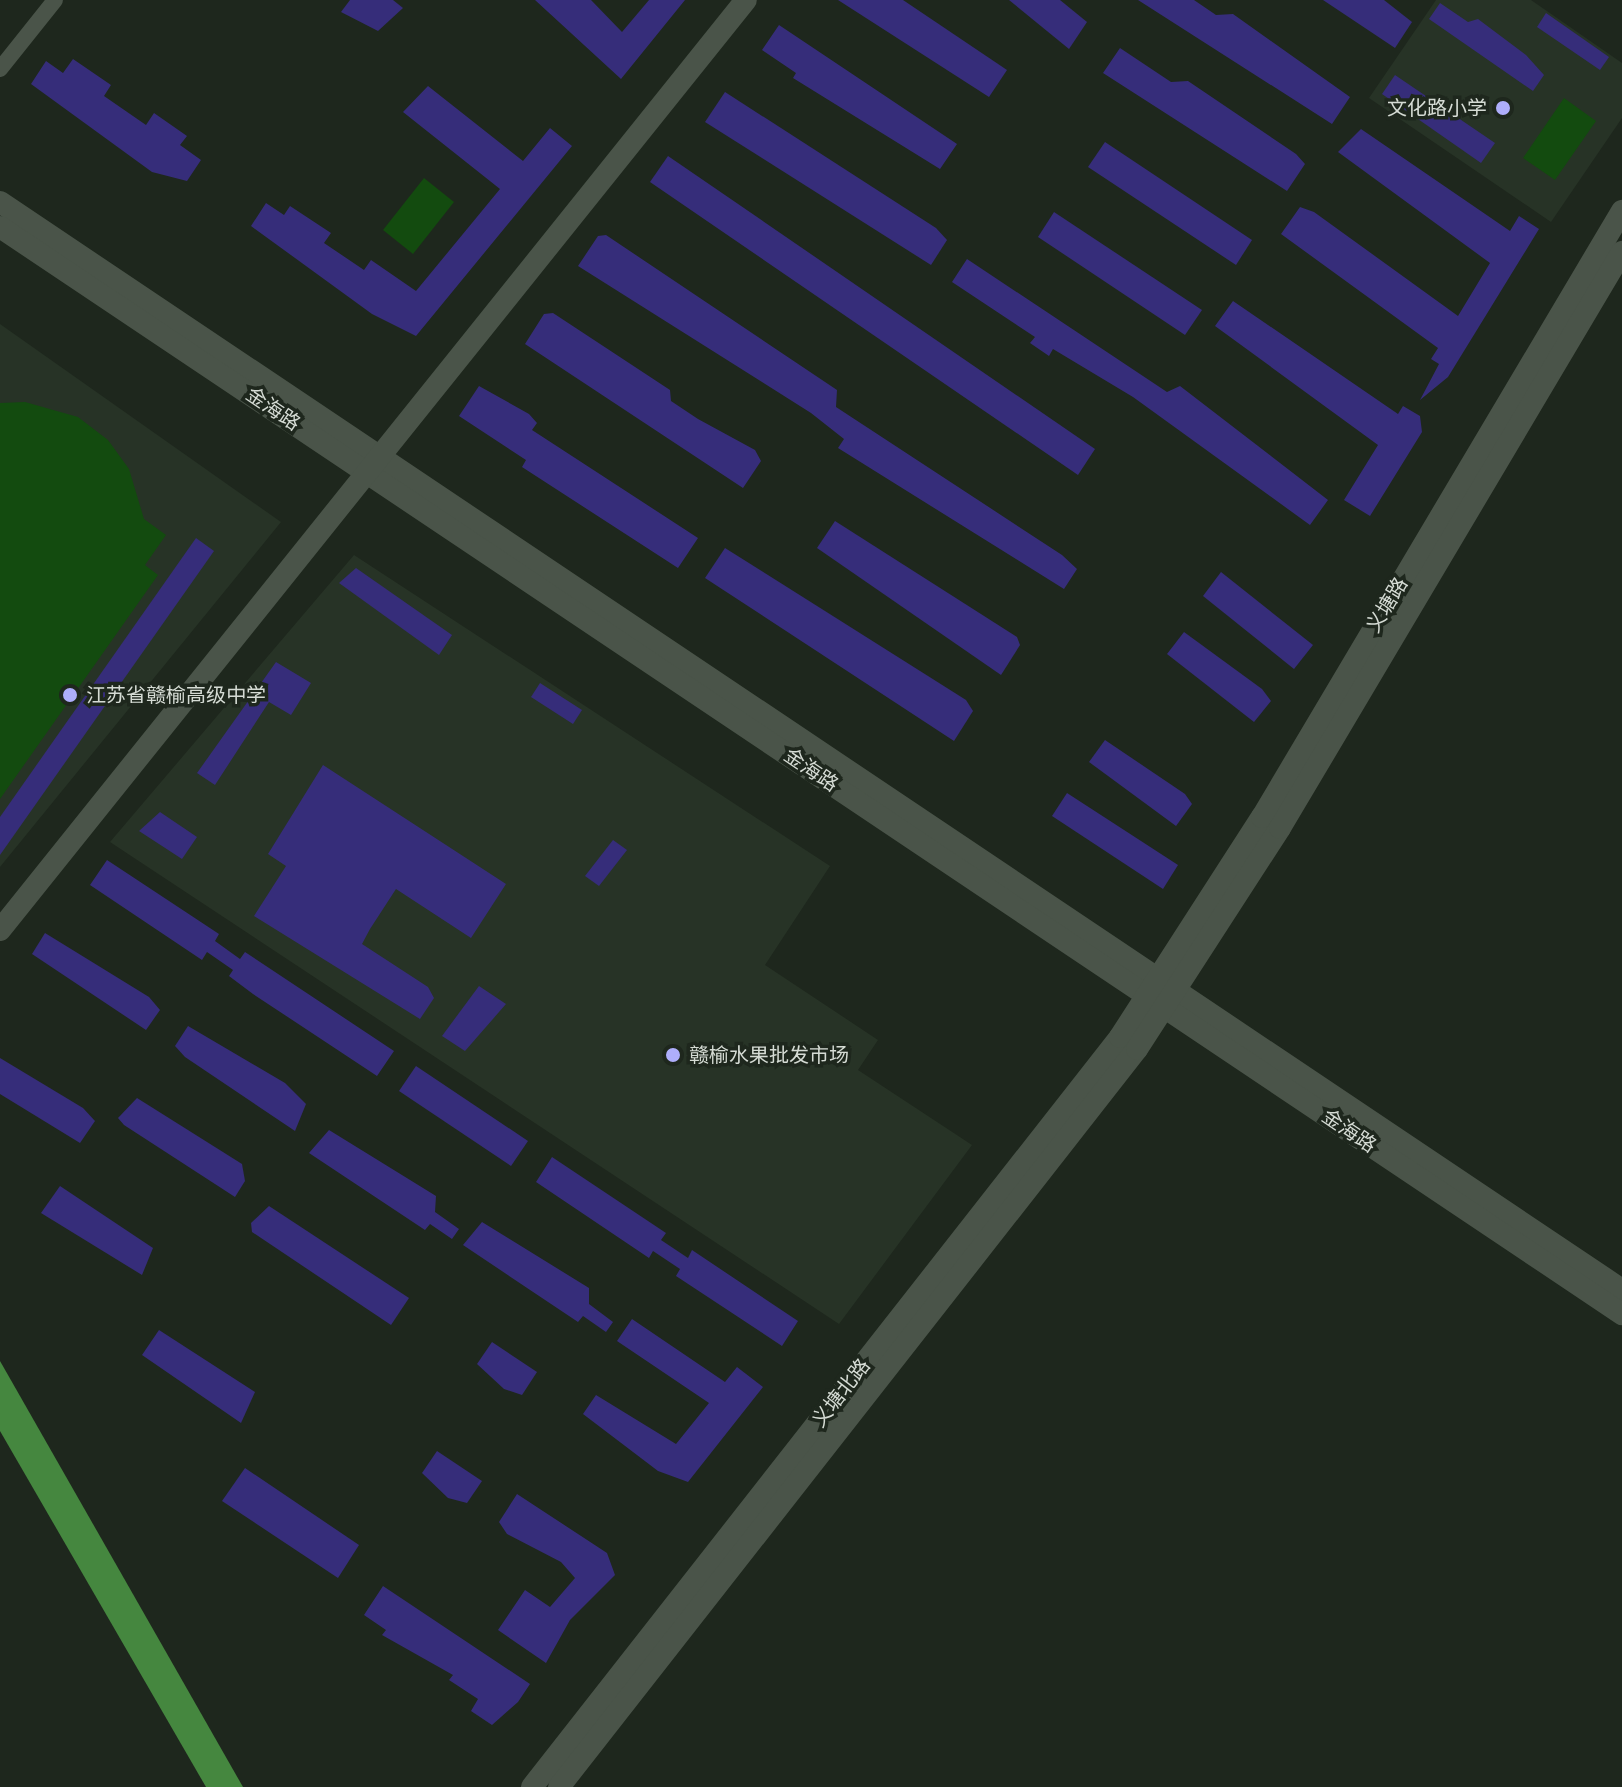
<!DOCTYPE html>
<meta charset="utf-8">
<style>
body{margin:0}
#map{position:relative;width:1622px;height:1787px;overflow:hidden;background:#1e271d;font-family:"Libre Baskerville","Noto Sans SC",serif}
div>[style]{position:absolute}
.built>*{inset:0;background:#273326}
.green>*{inset:0;background:#134b0f}
.water>*{inset:0;background:#45873f}
.building>*{inset:0;background:#362d7a}
.street>*{height:16px;margin:-8px;padding:0 8px;transform-origin:8px;border-radius:8px;background:#4a5449}
.secondary>*{height:22px;margin:-11px;padding:0 11px;transform-origin:11px;border-radius:11px;background:#4a5449}
.dots>*{width:22px;height:22px;translate:-50% -50%;box-sizing:border-box;border:4px solid #1e271d;border-radius:50%}
span{translate:-50% -50%;white-space:nowrap;text-align:center;line-height:1.15;-webkit-text-stroke:7px #1e271d;paint-order:stroke}
.poi-label{font-size:20px;color:#d5dbd4}
.right{translate:-100% -50%;text-align:right}
.left{translate:0 -50%;text-align:left}
.street-label{font-size:20px;color:#d5dbd4}
</style>
<div id="map">
<div class="built">
<div style="clip-path:polygon(1436px 0,1531px 0,1622px 63px,1622px 118px,1551px 222px,1369px 98px)"></div>
<div style="clip-path:polygon(0 324px,281px 522px,0 867px)"></div>
<div style="clip-path:polygon(354px 555px,830px 866px,765px 965px,878px 1040px,858px 1070px,972px 1145px,839px 1324px,110px 842px)"></div>
</div>
<div class="green">
<div style="clip-path:polygon(1564px 98px,1596px 121px,1555px 180px,1523px 158px)"></div>
<div style="clip-path:polygon(424px 178px,454px 202px,413px 254px,383px 230px)"></div>
<div style="clip-path:polygon(25px 402px,78px 417px,108px 440px,129px 469px,144px 519px,166px 535px,145px 565px,158px 575px,0 799px,0 403px)"></div>
</div>
<div class="water">
<div style="clip-path:polygon(0 1361px,243px 1787px,206px 1787px,0 1431px)"></div>
</div>
<div class="building">
<div style="clip-path:polygon(350px 0,393px 0,403px 8px,378px 31px,341px 12px)"></div>
<div style="clip-path:polygon(535px 0,591px 0,622px 32px,649px 0,685px 0,621px 79px)"></div>
<div style="clip-path:polygon(838px 0,903px 0,1007px 70px,989px 97px)"></div>
<div style="clip-path:polygon(1009px 0,1060px 0,1087px 22px,1069px 49px)"></div>
<div style="clip-path:polygon(1138px 0,1194px 0,1216px 15px,1233px 14px,1350px 97px,1332px 124px)"></div>
<div style="clip-path:polygon(1323px 0,1384px 0,1412px 22px,1395px 48px)"></div>
<div style="clip-path:polygon(1440px 3px,1468px 22px,1478px 19px,1526px 55px,1544px 75px,1533px 91px,1429px 19px)"></div>
<div style="clip-path:polygon(1546px 13px,1609px 57px,1600px 70px,1537px 27px)"></div>
<div style="clip-path:polygon(779px 25px,957px 144px,940px 169px,793px 78px,796px 73px,762px 50px)"></div>
<div style="clip-path:polygon(1120px 48px,1171px 82px,1188px 81px,1296px 154px,1305px 164px,1287px 191px,1103px 73px)"></div>
<div style="clip-path:polygon(73px 59px,111px 85px,104px 96px,146px 125px,154px 113px,187px 136px,180px 145px,201px 160px,187px 181px,152px 172px,31px 84px,46px 61px,63px 73px)"></div>
<div style="clip-path:polygon(1395px 75px,1495px 143px,1481px 163px,1382px 94px)"></div>
<div style="clip-path:polygon(428px 86px,523px 161px,550px 128px,572px 146px,416px 336px,372px 314px,251px 226px,266px 203px,284px 215px,290px 206px,331px 233px,324px 243px,364px 270px,371px 260px,416px 291px,500px 189px,403px 112px)"></div>
<div style="clip-path:polygon(725px 92px,936px 228px,947px 240px,931px 265px,705px 122px)"></div>
<div style="clip-path:polygon(1361px 129px,1510px 231px,1519px 216px,1539px 229px,1448px 377px,1420px 400px,1439px 364px,1431px 359px,1438px 348px,1281px 234px,1300px 207px,1314px 212px,1458px 316px,1490px 263px,1338px 152px)"></div>
<div style="clip-path:polygon(1105px 142px,1252px 240px,1236px 265px,1088px 167px)"></div>
<div style="clip-path:polygon(668px 156px,1095px 449px,1078px 475px,650px 182px)"></div>
<div style="clip-path:polygon(1054px 212px,1202px 310px,1185px 335px,1038px 237px)"></div>
<div style="clip-path:polygon(606px 235px,837px 390px,836px 407px,1062px 555px,1077px 569px,1064px 589px,838px 448px,844px 439px,811px 413px,578px 266px,598px 236px)"></div>
<div style="clip-path:polygon(967px 259px,1167px 392px,1180px 386px,1328px 500px,1310px 525px,1133px 397px,1053px 349px,1049px 356px,1030px 343px,1035px 337px,952px 282px)"></div>
<div style="clip-path:polygon(1233px 301px,1398px 414px,1403px 406px,1420px 416px,1422px 432px,1370px 516px,1344px 500px,1378px 445px,1215px 326px)"></div>
<div style="clip-path:polygon(553px 313px,670px 390px,671px 401px,698px 419px,755px 450px,761px 461px,743px 488px,525px 344px,544px 314px)"></div>
<div style="clip-path:polygon(479px 386px,529px 414px,537px 423px,532px 430px,698px 538px,678px 568px,522px 467px,526px 460px,459px 416px)"></div>
<div style="clip-path:polygon(835px 521px,1017px 637px,1020px 645px,1001px 675px,817px 548px)"></div>
<div style="clip-path:polygon(196px 538px,214px 551px,0 855px,0 817px)"></div>
<div style="clip-path:polygon(725px 548px,966px 700px,973px 711px,954px 741px,705px 578px)"></div>
<div style="clip-path:polygon(356px 568px,452px 635px,439px 655px,339px 583px)"></div>
<div style="clip-path:polygon(1221px 572px,1313px 645px,1294px 669px,1203px 596px)"></div>
<div style="clip-path:polygon(1184px 632px,1262px 689px,1271px 701px,1254px 722px,1167px 654px)"></div>
<div style="clip-path:polygon(276px 662px,311px 683px,291px 715px,269px 702px,215px 785px,197px 773px)"></div>
<div style="clip-path:polygon(540px 683px,582px 710px,573px 724px,531px 697px)"></div>
<div style="clip-path:polygon(1105px 740px,1185px 794px,1192px 804px,1176px 826px,1089px 762px)"></div>
<div style="clip-path:polygon(323px 765px,506px 884px,471px 938px,396px 889px,370px 929px,362px 944px,428px 987px,434px 998px,420px 1019px,254px 916px,286px 866px,268px 854px)"></div>
<div style="clip-path:polygon(1067px 793px,1178px 865px,1163px 889px,1052px 816px)"></div>
<div style="clip-path:polygon(160px 812px,197px 837px,182px 859px,139px 831px)"></div>
<div style="clip-path:polygon(613px 840px,627px 850px,599px 886px,585px 876px)"></div>
<div style="clip-path:polygon(107px 860px,219px 934px,215px 941px,240px 959px,245px 952px,394px 1051px,377px 1076px,253px 994px,229px 976px,233px 970px,207px 952px,202px 960px,90px 885px)"></div>
<div style="clip-path:polygon(45px 933px,149px 997px,160px 1010px,146px 1030px,32px 954px)"></div>
<div style="clip-path:polygon(479px 986px,506px 1004px,465px 1051px,442px 1036px)"></div>
<div style="clip-path:polygon(188px 1026px,285px 1083px,306px 1104px,295px 1131px,185px 1057px,175px 1046px)"></div>
<div style="clip-path:polygon(0 1058px,83px 1108px,95px 1121px,80px 1143px,0 1094px)"></div>
<div style="clip-path:polygon(416px 1066px,528px 1141px,511px 1166px,399px 1091px)"></div>
<div style="clip-path:polygon(137px 1098px,242px 1164px,245px 1181px,235px 1197px,124px 1125px,118px 1118px)"></div>
<div style="clip-path:polygon(329px 1130px,436px 1196px,435px 1212px,459px 1229px,452px 1239px,430px 1224px,425px 1230px,309px 1153px)"></div>
<div style="clip-path:polygon(552px 1157px,666px 1233px,661px 1240px,688px 1258px,692px 1250px,798px 1321px,782px 1346px,676px 1276px,680px 1269px,653px 1251px,649px 1258px,536px 1182px)"></div>
<div style="clip-path:polygon(60px 1186px,153px 1248px,142px 1275px,41px 1213px)"></div>
<div style="clip-path:polygon(269px 1206px,409px 1298px,391px 1325px,252px 1232px,251px 1223px)"></div>
<div style="clip-path:polygon(482px 1222px,589px 1288px,589px 1304px,613px 1322px,606px 1332px,583px 1316px,578px 1322px,463px 1245px)"></div>
<div style="clip-path:polygon(632px 1319px,725px 1382px,737px 1367px,763px 1387px,688px 1482px,658px 1471px,583px 1414px,596px 1395px,676px 1444px,709px 1403px,617px 1341px)"></div>
<div style="clip-path:polygon(159px 1330px,255px 1392px,241px 1423px,142px 1355px)"></div>
<div style="clip-path:polygon(492px 1342px,537px 1372px,522px 1395px,504px 1389px,477px 1364px)"></div>
<div style="clip-path:polygon(437px 1451px,482px 1481px,467px 1503px,448px 1498px,422px 1473px)"></div>
<div style="clip-path:polygon(245px 1468px,359px 1545px,338px 1578px,222px 1501px)"></div>
<div style="clip-path:polygon(517px 1494px,607px 1553px,615px 1575px,570px 1620px,546px 1663px,498px 1630px,525px 1590px,550px 1607px,575px 1578px,561px 1562px,507px 1534px,499px 1522px)"></div>
<div style="clip-path:polygon(383px 1586px,530px 1684px,518px 1702px,492px 1725px,471px 1711px,478px 1699px,449px 1680px,453px 1675px,382px 1635px,386px 1630px,364px 1615px)"></div>
</div>
<div class="street">
<div style="left:0;top:69px;width:88px;rotate:-51.4deg"></div>
</div>
<div class="secondary">
<div style="left:0;top:202px;width:1953px;rotate:33.85deg"></div>
<div style="left:0;top:227px;width:1953px;rotate:33.83deg"></div>
<div style="left:0;top:930px;width:1192px;rotate:-51.27deg"></div>
<div style="left:532px;top:1787px;width:953px;rotate:-51.9deg"></div>
<div style="left:1120px;top:1037px;width:262px;rotate:-57.2deg"></div>
<div style="left:1262px;top:817px;width:705px;rotate:-59.29deg"></div>
<div style="left:559px;top:1787px;width:937px;rotate:-51.93deg"></div>
<div style="left:1137px;top:1049px;width:263px;rotate:-57.1deg"></div>
<div style="left:1280px;top:828px;width:670px;rotate:-59.3deg"></div>
</div>
<div class="dots">
<div style="left:1503px;top:108px;background:#aeaefb"></div>
<div style="left:70px;top:695px;background:#aeaefb"></div>
<div style="left:673px;top:1055px;background:#aeaefb"></div>
</div>
<div class="poi-label">
<span class="right" style="left:1487px;top:108px">文化路小学</span>
<span class="left" style="left:86px;top:695px">江苏省赣榆高级中学</span>
<span class="left" style="left:689px;top:1055px">赣榆水果批发市场</span>
</div>
<div class="street-label">
<span style="left:273px;top:409px;rotate:34deg">金海路</span>
<span style="left:1387px;top:605px;rotate:-59deg">义塘路</span>
<span style="left:811px;top:770px;rotate:34deg">金海路</span>
<span style="left:1349px;top:1131px;rotate:34deg">金海路</span>
<span style="left:841px;top:1393px;rotate:-52deg">义塘北路</span>
</div>
</div>
